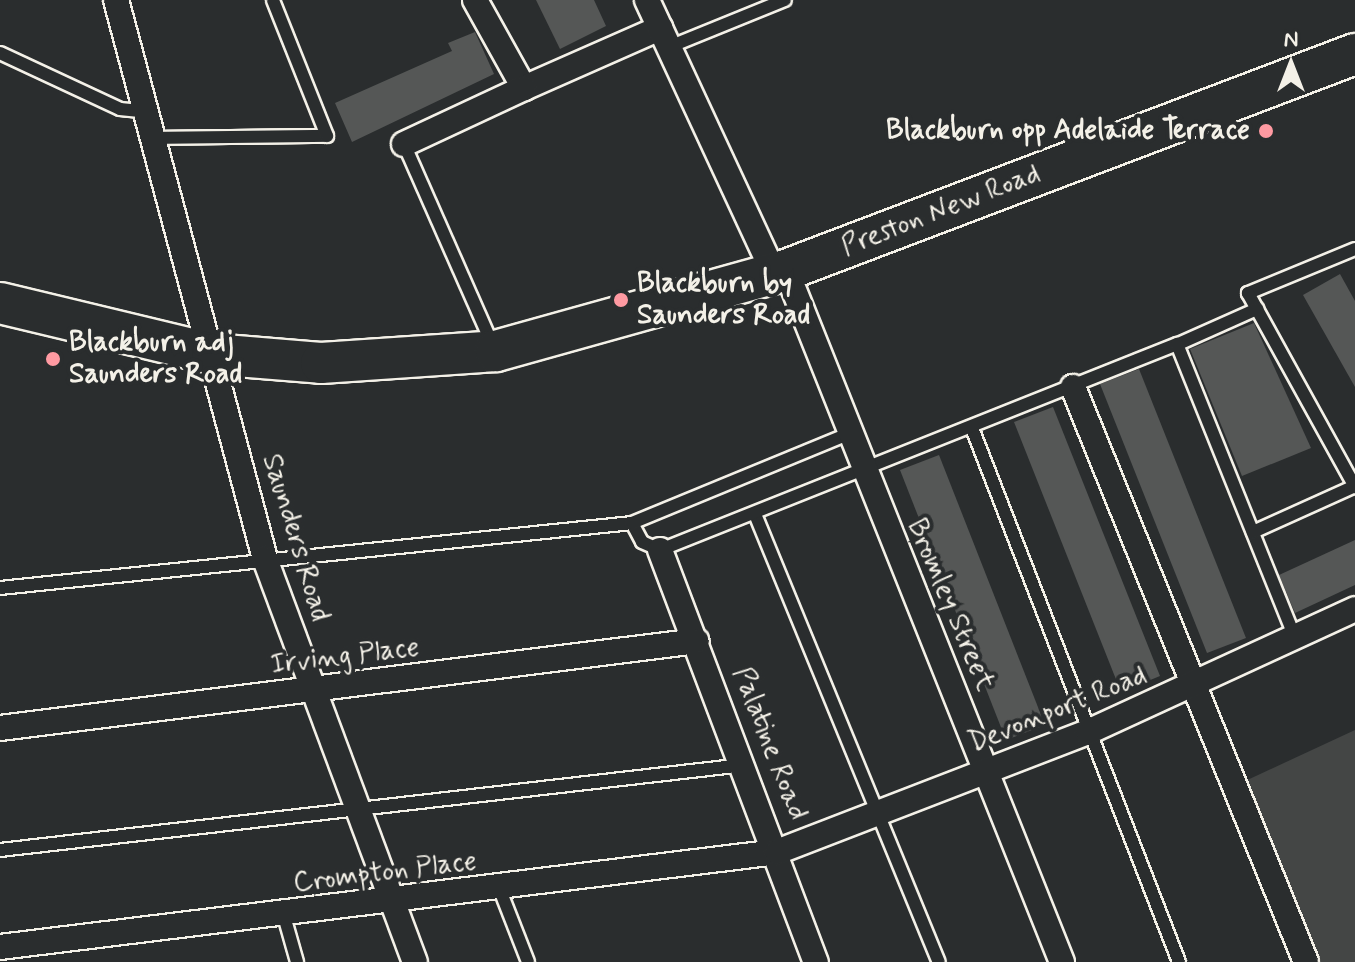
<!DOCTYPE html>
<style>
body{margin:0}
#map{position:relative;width:1355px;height:962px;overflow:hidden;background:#2a2d2e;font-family:Mynerve,sans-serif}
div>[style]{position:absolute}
.green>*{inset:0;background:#444645}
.building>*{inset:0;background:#555756}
.roads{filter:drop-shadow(2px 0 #f4f1e8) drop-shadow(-2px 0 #f4f1e8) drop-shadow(0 2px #f4f1e8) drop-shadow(0 -2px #f4f1e8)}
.service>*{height:12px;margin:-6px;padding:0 6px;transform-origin:6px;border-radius:6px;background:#2a2d2e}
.minor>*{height:24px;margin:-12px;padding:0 12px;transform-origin:12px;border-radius:12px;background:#2a2d2e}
.trunk>*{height:40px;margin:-20px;padding:0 20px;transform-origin:20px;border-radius:20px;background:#2a2d2e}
.dots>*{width:22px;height:22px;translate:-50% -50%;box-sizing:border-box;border:4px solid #2a2d2e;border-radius:50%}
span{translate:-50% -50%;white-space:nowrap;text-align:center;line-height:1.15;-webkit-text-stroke:8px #2a2d2e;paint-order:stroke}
.poi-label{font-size:28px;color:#f4f1e8;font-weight:700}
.right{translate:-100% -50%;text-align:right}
.left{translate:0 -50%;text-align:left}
.street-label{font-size:28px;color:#f4f1e8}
.north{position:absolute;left:1251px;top:24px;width:80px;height:80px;-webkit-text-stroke:6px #2a2d2e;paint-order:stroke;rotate:0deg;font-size:22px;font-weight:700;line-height:32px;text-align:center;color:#f4f1e8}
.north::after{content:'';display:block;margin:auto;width:28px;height:36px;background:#f4f1e8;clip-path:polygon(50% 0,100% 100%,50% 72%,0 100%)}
</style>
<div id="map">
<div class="green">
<div style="clip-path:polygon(1355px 730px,1355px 962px,1320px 962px,1243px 782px)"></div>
</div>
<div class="building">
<div style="clip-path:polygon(536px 0,594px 0,606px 26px,560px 49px)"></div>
<div style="clip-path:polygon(475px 32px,494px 74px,352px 142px,335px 103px,452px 51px,448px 43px)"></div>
<div style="clip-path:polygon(1340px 274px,1355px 301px,1355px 387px,1303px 295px)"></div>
<div style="clip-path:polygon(1254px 323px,1311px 448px,1242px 476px,1190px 349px)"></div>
<div style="clip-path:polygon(1139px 369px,1246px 638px,1207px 653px,1100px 384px)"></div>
<div style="clip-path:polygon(1053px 407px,1160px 676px,1121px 692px,1014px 422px)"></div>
<div style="clip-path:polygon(939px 455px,1045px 725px,1006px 740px,900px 470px)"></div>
<div style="clip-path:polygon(1355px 540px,1355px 585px,1295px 613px,1279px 575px)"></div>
</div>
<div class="roads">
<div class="service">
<div style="left:669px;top:47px;width:125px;rotate:-22.1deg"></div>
<div style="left:0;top:53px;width:132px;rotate:25deg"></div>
<div style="left:120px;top:109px;width:27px;rotate:6deg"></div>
<div style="left:154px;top:138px;width:173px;rotate:-0.7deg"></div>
<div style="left:327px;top:136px;width:146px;rotate:-111.7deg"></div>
<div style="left:404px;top:144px;width:221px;rotate:66.2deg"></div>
<div style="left:1355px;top:249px;width:116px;rotate:157.6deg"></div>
<div style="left:1248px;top:293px;width:222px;rotate:61.1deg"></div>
<div style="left:1176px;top:345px;width:89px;rotate:-24deg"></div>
<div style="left:972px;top:428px;width:573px;rotate:68.81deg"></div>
<div style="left:755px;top:514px;width:484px;rotate:67.7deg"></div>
<div style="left:632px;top:523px;width:21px;rotate:62deg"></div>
<div style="left:642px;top:542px;width:20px;rotate:24deg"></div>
<div style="left:660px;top:550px;width:557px;rotate:-21.72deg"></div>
<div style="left:1177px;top:344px;width:317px;rotate:68.1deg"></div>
<div style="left:1253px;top:532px;width:112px;rotate:-24.3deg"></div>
<div style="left:0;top:588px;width:635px;rotate:-5.87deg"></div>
<div style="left:632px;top:523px;width:231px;rotate:-22.4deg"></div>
<div style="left:0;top:850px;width:749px;rotate:-6.52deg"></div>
<div style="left:500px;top:890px;width:77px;rotate:68.7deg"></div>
<div style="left:284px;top:916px;width:48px;rotate:74.2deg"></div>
</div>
<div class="minor">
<div style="left:116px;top:0;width:579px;rotate:75.07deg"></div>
<div style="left:265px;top:559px;width:430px;rotate:69.6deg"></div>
<div style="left:475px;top:0;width:101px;rotate:60.9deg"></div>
<div style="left:524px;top:88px;width:149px;rotate:-23.8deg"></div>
<div style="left:647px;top:0;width:301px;rotate:65.1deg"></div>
<div style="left:404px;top:144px;width:132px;rotate:-25deg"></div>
<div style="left:786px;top:270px;width:745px;rotate:68.26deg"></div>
<div style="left:1073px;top:387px;width:620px;rotate:67.94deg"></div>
<div style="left:660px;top:550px;width:441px;rotate:69.3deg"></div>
<div style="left:0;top:728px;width:702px;rotate:-7.11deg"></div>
<div style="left:0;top:947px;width:783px;rotate:-6.97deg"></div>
<div style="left:777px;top:852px;width:333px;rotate:-21.1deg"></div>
<div style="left:1088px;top:732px;width:294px;rotate:-24.7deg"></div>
</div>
<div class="trunk">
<div style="left:0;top:303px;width:218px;rotate:13.5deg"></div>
<div style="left:212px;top:354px;width:109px;rotate:4.7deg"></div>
<div style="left:321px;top:363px;width:175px;rotate:-3.9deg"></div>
<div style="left:496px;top:351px;width:301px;rotate:-15.6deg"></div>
<div style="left:786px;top:270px;width:609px;rotate:-20.79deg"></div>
</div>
</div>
<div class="dots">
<div style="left:1266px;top:131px;background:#ff9aa2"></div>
<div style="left:621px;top:300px;background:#ff9aa2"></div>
<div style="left:53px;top:359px;background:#ff9aa2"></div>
</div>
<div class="poi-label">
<span class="right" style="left:1250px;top:131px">Blackburn opp Adelaide Terrace</span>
<span class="left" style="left:637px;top:300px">Blackburn by<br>Saunders Road</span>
<span class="left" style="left:69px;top:359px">Blackburn adj<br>Saunders Road</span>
</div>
<div class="street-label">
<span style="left:941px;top:211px;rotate:-21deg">Preston New Road</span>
<span style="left:295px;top:538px;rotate:73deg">Saunders Road</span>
<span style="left:950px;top:605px;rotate:67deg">Bromley Street</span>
<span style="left:345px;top:657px;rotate:-7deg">Irving Place</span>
<span style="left:1058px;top:710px;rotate:-22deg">Devonport Road</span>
<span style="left:769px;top:744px;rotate:69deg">Palatine Road</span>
<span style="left:385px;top:873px;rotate:-7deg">Crompton Place</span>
</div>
<div class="north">N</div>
</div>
